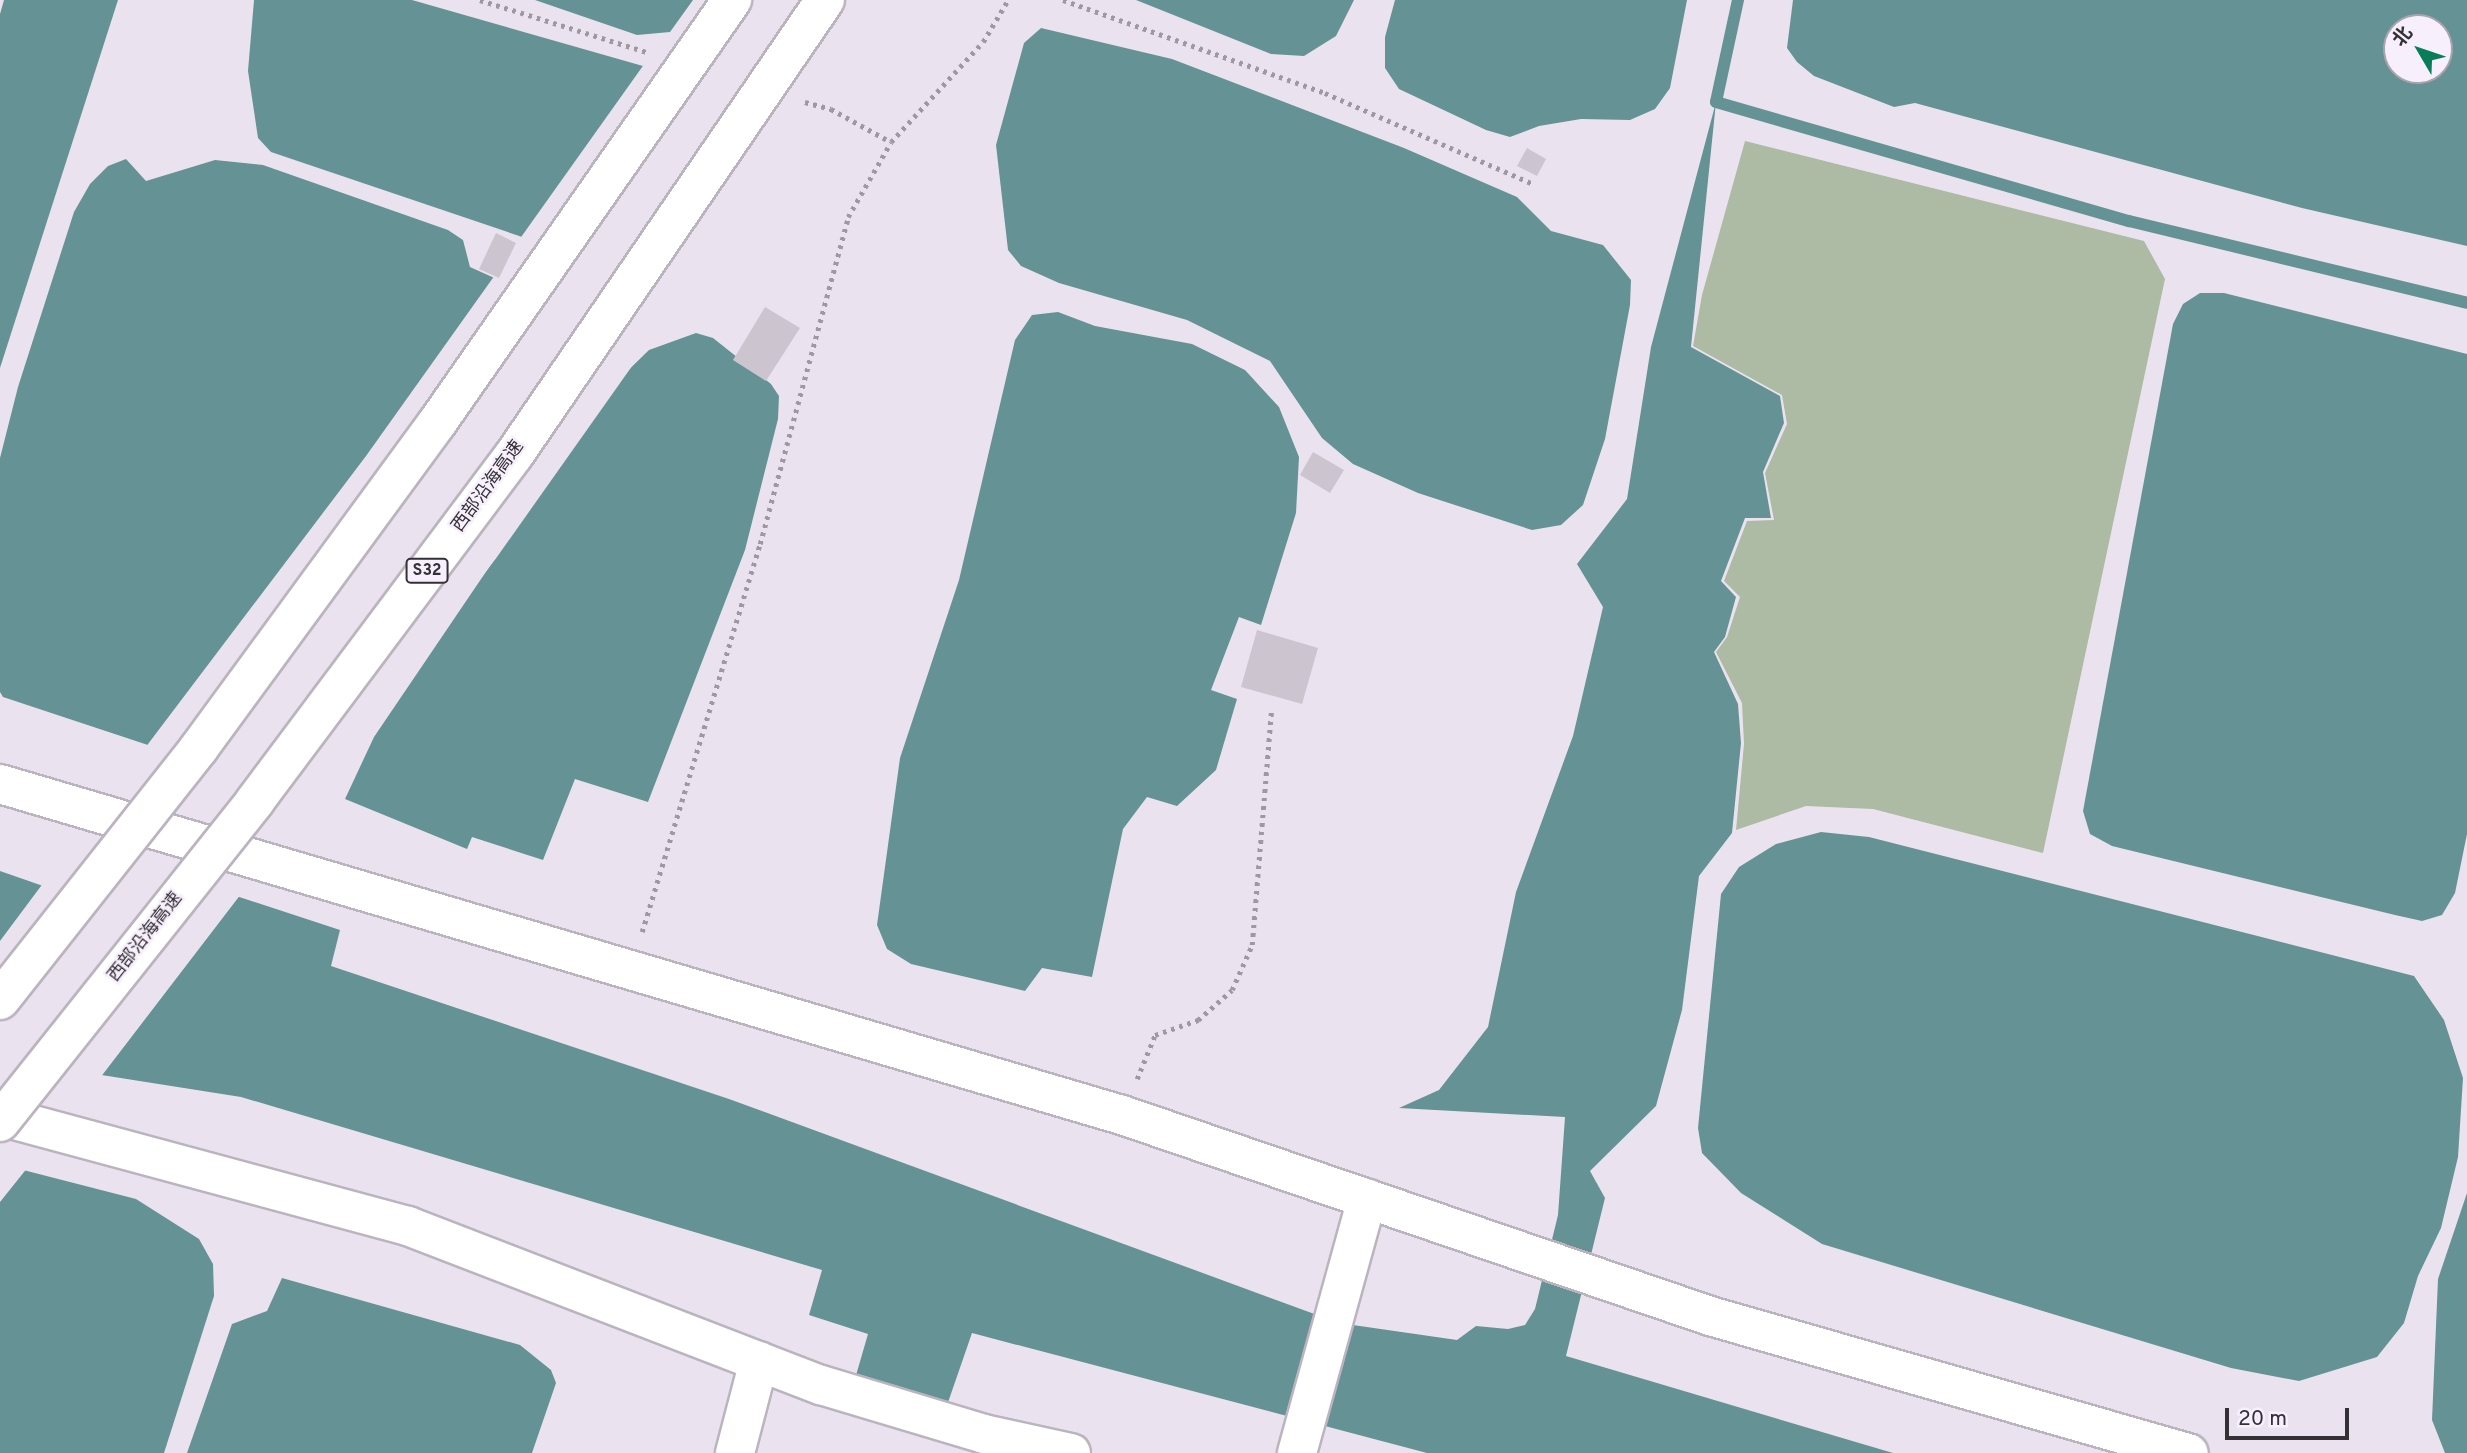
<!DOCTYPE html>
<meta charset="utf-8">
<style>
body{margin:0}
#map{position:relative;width:2467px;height:1453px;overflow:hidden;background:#eae3ef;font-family:Overpass,"Noto Sans SC",sans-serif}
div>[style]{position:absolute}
.green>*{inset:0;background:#adbaa4}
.water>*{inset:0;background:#659395}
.pier>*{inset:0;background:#eae3ef}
.stream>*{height:12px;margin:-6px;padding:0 6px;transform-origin:6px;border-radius:6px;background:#659395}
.building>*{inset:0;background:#ccc5d0}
.path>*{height:4.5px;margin-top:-2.25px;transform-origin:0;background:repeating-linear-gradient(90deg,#9e98a2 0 3.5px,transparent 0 8.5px)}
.roads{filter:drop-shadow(2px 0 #bbb4bf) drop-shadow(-2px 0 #bbb4bf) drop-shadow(0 2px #bbb4bf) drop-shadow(0 -2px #bbb4bf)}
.street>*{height:38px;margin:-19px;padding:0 19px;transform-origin:19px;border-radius:19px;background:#fff}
.secondary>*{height:38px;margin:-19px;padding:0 19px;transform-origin:19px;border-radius:19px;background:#fff}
.bridges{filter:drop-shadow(2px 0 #bbb4bf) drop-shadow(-2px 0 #bbb4bf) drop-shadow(0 2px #bbb4bf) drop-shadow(0 -2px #bbb4bf)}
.highway-bridge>*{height:38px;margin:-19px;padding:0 19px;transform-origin:19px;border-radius:19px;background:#fff}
span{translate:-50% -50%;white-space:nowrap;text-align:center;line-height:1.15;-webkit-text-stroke:5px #f7f0fc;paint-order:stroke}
.shield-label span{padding:2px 5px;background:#f7f0fc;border:2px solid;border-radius:5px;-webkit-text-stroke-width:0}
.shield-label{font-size:16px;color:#343136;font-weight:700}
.street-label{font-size:18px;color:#343136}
.north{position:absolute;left:2383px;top:14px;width:70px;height:70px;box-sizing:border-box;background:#f7f0fc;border:2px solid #a9a4ad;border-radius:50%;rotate:309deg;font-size:19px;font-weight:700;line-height:28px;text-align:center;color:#343136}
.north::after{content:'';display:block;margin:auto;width:24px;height:32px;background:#097d5a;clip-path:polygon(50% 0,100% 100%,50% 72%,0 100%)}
.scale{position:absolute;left:2225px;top:1408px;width:124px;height:32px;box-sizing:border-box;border:4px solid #343136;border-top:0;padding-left:9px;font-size:21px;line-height:24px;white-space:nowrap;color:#343136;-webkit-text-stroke:5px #f7f0fc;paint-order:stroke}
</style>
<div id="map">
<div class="green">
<div style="clip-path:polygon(1745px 141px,2144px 241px,2165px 279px,2043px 853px,1873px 809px,1806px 806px,1736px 830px,1744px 744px,1742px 703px,1716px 652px,1727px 637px,1740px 597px,1724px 581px,1747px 521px,1774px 520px,1765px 473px,1787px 424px,1782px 395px,1693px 346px,1702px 295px)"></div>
</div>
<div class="water">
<div style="clip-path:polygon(4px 0,118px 0,0 368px,0 14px)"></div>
<div style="clip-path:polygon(254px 0,412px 0,664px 72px,543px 244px,271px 152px,258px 138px,248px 71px)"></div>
<div style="clip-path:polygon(535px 0,693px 0,670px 32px,637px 35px)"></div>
<div style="clip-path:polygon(1136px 0,1354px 0,1336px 36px,1304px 56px,1271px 54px)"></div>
<div style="clip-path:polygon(1395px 0,1687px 0,1670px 88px,1655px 109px,1630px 120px,1581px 119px,1539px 126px,1510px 137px,1486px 130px,1399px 89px,1385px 68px,1385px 37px)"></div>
<div style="clip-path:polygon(evenodd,1793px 0,2467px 0,2467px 246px,2302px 208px,1915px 103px,1894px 107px,1814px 76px,1797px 62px,1787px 48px,1793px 0,2397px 28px,2439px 28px,2439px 70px,2397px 70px,2397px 28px)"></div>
<div style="clip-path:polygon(1041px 28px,1172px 59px,1404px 148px,1517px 197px,1551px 231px,1603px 245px,1631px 280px,1630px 305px,1605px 439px,1583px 505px,1561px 525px,1532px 530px,1418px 493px,1353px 464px,1322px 438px,1270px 361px,1187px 320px,1059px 283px,1021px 266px,1008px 250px,996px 145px,1024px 43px)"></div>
<div style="clip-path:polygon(1716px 102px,1691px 347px,1780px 396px,1784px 423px,1763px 472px,1771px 518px,1745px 518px,1721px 581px,1736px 597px,1725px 637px,1714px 652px,1738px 704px,1741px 743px,1732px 833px,1699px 876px,1682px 1010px,1656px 1106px,1590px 1171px,1605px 1198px,1566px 1356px,1893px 1453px,1427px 1453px,972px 1333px,944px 1414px,852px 1389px,868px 1334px,809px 1315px,822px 1270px,241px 1097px,0 1059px,0 871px,69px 895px,93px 849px,340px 930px,331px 966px,729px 1099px,1339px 1323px,1457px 1340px,1476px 1326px,1508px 1329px,1525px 1325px,1535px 1309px,1558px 1215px,1565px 1117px,1399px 1108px,1439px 1090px,1488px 1027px,1516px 892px,1573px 736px,1603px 607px,1577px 564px,1627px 499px,1651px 347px)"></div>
<div style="clip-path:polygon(126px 159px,146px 181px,215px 160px,263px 165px,448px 230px,463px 240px,470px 267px,512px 286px,166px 751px,3px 697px,0 692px,0 458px,18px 387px,74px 212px,90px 184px,108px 166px)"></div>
<div style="clip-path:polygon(2200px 293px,2224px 293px,2467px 354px,2467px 834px,2455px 893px,2442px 915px,2422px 921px,2395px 915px,2112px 846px,2090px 834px,2083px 811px,2173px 324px,2183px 304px)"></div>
<div style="clip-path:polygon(1058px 312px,1095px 326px,1192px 344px,1245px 370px,1279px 407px,1299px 457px,1296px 513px,1261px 625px,1239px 617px,1211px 690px,1237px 699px,1216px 770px,1177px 806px,1147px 797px,1123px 829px,1092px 977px,1042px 968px,1025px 991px,911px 964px,887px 949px,877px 925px,900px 758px,959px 580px,1015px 340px,1032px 315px)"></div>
<div style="clip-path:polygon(696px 333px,713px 338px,771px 384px,779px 396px,778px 419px,745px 550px,648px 802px,575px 779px,543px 860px,472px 837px,467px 849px,345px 799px,374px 737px,611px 387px,649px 350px)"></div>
<div style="clip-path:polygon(1821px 832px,1869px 837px,2414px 976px,2444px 1020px,2463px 1078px,2458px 1157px,2441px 1228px,2418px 1276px,2404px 1323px,2377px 1357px,2299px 1381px,2231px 1368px,1822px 1244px,1741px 1193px,1702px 1153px,1698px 1128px,1721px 894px,1739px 867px,1776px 844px)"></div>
<div style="clip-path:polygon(0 1164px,136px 1199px,199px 1239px,213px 1264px,214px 1296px,164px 1453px,0 1453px)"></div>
<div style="clip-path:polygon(2467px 1193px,2467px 1453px,2445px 1453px,2432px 1420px,2438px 1279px)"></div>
<div style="clip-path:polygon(282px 1278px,520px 1345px,551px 1370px,556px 1383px,532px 1453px,187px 1453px,232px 1324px,267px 1311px)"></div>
</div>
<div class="pier">
<div style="clip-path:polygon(645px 63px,666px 69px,542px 248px,519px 240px)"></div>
<div style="clip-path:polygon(495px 275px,514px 284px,515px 289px,169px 753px,145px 748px,366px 456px)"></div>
<div style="clip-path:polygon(642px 352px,497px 557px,433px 641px,608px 385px)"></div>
<div style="clip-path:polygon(91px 846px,241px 894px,100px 1078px,0 1062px,0 941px,44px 882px,67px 890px)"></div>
<div style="clip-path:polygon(0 1160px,28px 1167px,0 1202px)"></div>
</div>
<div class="stream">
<div style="left:1738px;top:0;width:104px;rotate:102.2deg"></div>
<div style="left:1716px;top:102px;width:430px;rotate:16.1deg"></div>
<div style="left:2129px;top:221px;width:348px;rotate:13.6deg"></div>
</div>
<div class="building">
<div style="clip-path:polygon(1527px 148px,1546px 159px,1537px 176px,1517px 166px)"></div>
<div style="clip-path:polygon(496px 233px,516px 243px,499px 278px,479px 269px)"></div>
<div style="clip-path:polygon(765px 307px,800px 328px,766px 381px,733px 360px)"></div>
<div style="clip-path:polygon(1313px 452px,1344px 470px,1330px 493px,1300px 475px)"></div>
<div style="clip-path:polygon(1257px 630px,1318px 648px,1302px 704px,1241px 687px)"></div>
</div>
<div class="path">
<div style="left:480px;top:0;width:175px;rotate:17.3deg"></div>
<div style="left:1063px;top:0;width:278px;rotate:19.5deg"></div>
<div style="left:1325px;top:93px;width:225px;rotate:23.6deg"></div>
<div style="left:805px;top:102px;width:27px;rotate:15deg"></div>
<div style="left:831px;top:109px;width:68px;rotate:28.8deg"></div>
<div style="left:642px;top:932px;width:406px;rotate:-73.1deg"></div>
<div style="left:760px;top:544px;width:339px;rotate:-74.9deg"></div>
<div style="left:848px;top:217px;width:86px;rotate:-60.2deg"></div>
<div style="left:891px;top:142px;width:136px;rotate:-47.4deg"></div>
<div style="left:983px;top:42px;width:49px;rotate:-59.2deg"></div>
<div style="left:1137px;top:1079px;width:48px;rotate:-67.8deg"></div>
<div style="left:1155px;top:1035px;width:46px;rotate:-19.2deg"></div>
<div style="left:1198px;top:1020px;width:45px;rotate:-41.4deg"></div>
<div style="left:1232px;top:990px;width:49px;rotate:-66deg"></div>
<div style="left:1252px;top:945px;width:234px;rotate:-85.3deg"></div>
</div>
<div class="roads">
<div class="street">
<div style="left:0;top:784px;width:1170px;rotate:16.44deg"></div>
<div style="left:1122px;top:1115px;width:621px;rotate:18.87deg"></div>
<div style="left:1710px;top:1316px;width:498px;rotate:16deg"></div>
<div style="left:735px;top:1453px;width:95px;rotate:-75.4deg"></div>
<div style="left:1297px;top:1453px;width:264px;rotate:-74.6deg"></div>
</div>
<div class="secondary">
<div style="left:0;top:1116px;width:423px;rotate:15.1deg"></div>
<div style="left:408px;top:1226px;width:443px;rotate:21.1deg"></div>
<div style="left:821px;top:1385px;width:170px;rotate:16.7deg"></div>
<div style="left:984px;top:1434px;width:89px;rotate:12.3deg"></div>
</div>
</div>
<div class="bridges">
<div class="highway-bridge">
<div style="left:0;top:1000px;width:321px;rotate:-51.7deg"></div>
<div style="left:199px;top:748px;width:403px;rotate:-53.8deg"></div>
<div style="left:437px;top:423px;width:516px;rotate:-55.11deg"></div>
<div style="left:0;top:1122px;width:410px;rotate:-51.5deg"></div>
<div style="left:255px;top:801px;width:432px;rotate:-53.2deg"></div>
<div style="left:514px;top:455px;width:551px;rotate:-55.65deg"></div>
</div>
</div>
<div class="shield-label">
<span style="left:427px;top:571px">S32</span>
</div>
<div class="street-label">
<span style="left:489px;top:487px;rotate:-54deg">西部沿海高速</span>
<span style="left:146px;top:938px;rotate:-52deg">西部沿海高速</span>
</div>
<div class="north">北</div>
<div class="scale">20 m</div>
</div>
